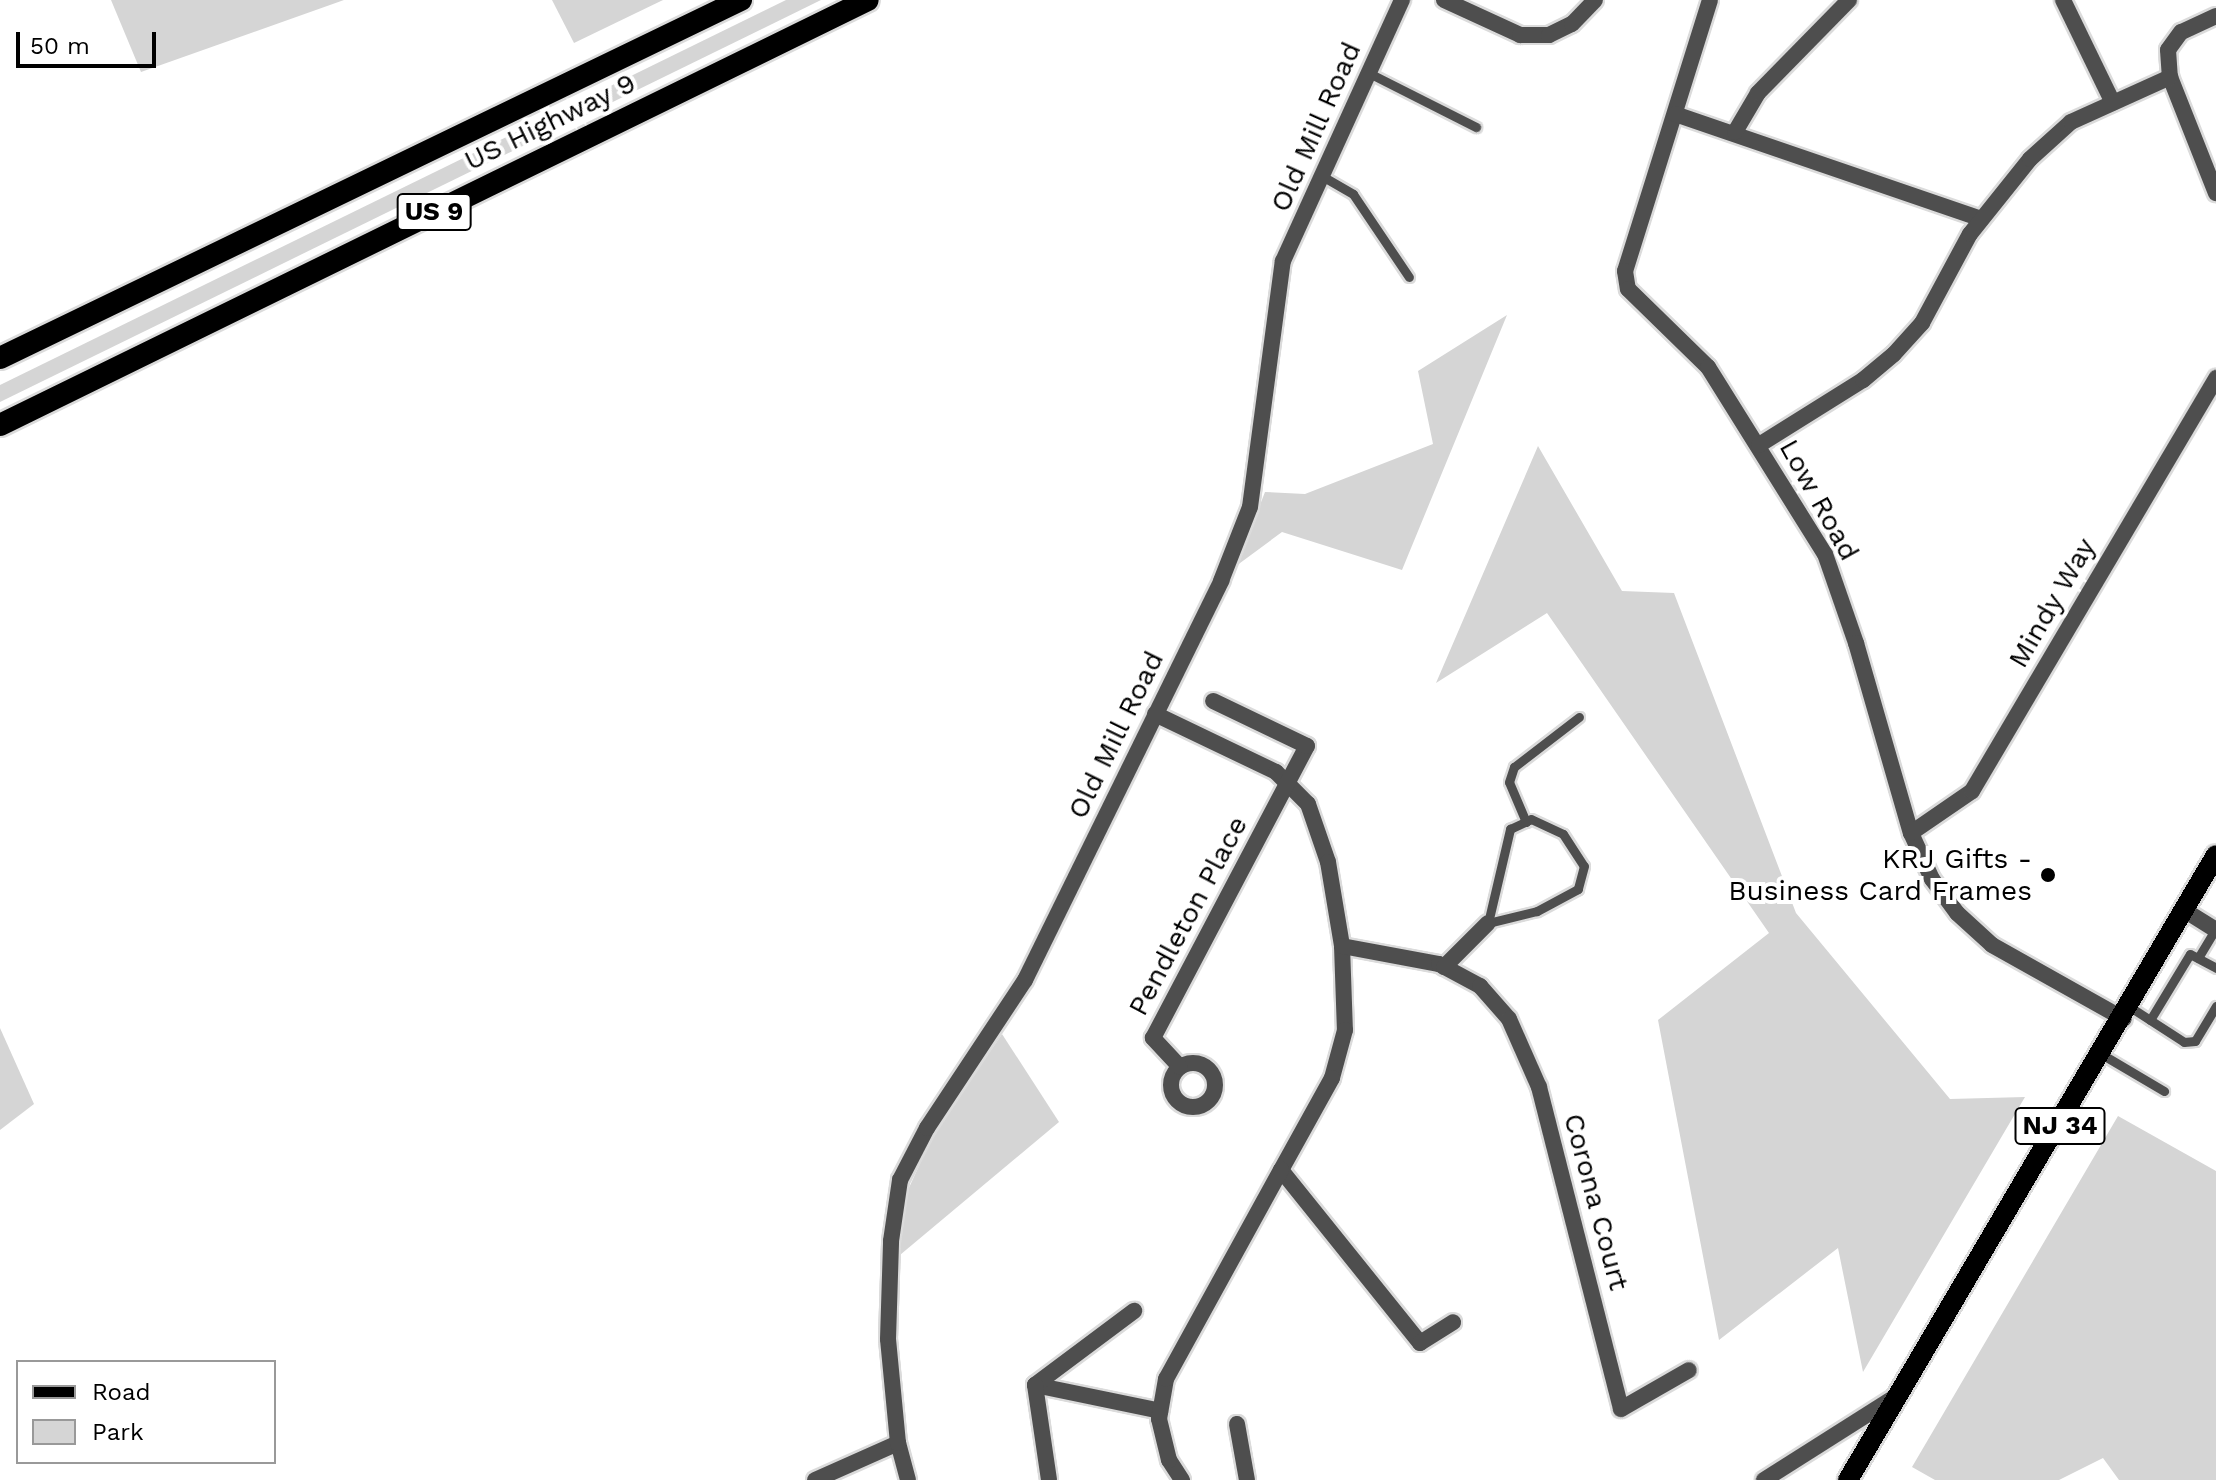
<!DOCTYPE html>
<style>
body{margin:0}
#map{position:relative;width:2216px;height:1480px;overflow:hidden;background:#fff;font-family:"Work Sans",sans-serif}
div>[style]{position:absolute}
.green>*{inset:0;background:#d5d5d5}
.roads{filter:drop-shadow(2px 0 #dbdbdb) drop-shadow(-2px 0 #dbdbdb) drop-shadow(0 2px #dbdbdb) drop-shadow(0 -2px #dbdbdb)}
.service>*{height:9px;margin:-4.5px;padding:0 4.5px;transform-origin:4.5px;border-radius:4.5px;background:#4e4e4e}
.minor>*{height:16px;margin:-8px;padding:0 8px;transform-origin:8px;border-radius:8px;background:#4e4e4e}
.minor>.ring{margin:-8px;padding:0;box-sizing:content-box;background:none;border:16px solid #4e4e4e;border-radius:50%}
.tertiary>*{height:16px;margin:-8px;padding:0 8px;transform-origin:8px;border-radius:8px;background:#4e4e4e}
.primary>*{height:20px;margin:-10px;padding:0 10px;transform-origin:10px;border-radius:10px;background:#000}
.trunk>*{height:22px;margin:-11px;padding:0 11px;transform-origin:11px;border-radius:11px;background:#000}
.dots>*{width:22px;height:22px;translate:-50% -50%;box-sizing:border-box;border:4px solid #fff;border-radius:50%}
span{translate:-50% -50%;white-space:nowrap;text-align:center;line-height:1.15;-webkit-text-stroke:8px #fff;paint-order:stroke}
.shield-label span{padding:2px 6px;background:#fff;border:2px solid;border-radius:6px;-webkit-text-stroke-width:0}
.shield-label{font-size:26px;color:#000;font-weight:700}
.street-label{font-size:28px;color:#000}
.poi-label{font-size:28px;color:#000}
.right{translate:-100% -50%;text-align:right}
.legend{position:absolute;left:16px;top:1360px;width:260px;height:104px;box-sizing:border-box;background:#fff;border:2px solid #999;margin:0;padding:10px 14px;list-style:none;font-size:24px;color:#000}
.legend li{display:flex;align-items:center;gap:16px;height:40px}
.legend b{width:40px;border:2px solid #999}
.scale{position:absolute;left:16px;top:32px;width:140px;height:36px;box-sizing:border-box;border:4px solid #000;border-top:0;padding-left:10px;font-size:24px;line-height:28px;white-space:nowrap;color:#000;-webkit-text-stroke:6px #fff;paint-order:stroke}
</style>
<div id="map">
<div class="green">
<div style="clip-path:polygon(111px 0,344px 0,141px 72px)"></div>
<div style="clip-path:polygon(552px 0,663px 0,574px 43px)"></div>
<div style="clip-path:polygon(786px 0,821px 0,0 402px,0 385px)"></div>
<div style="clip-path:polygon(1507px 315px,1402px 570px,1282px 532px,1236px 566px,1265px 492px,1305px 494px,1433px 444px,1418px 371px)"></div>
<div style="clip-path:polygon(1538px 446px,1622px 591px,1674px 593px,1796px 913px,1950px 1099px,2025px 1097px,1863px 1372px,1838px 1248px,1719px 1340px,1658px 1020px,1769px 933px,1547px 613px,1436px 683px)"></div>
<div style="clip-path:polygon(0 1028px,34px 1104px,0 1130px)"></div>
<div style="clip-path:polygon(1002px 1034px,1059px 1122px,894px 1260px,907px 1192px,934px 1133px)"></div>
<div style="clip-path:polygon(2118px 1116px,2216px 1171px,2216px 1480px,2119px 1480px,2103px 1458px,2059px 1480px,1935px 1480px,1912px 1467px)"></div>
</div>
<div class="roads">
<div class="service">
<div style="left:1369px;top:73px;width:120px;rotate:26.8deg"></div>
<div style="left:1322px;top:176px;width:36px;rotate:30deg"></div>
<div style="left:1353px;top:194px;width:100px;rotate:56deg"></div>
<div style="left:1531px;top:819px;width:35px;rotate:25deg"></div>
<div style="left:1563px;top:834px;width:38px;rotate:57deg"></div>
<div style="left:1584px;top:866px;width:24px;rotate:105deg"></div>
<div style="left:1578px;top:889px;width:47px;rotate:151.8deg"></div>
<div style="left:1537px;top:911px;width:50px;rotate:166.2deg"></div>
<div style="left:1488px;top:923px;width:97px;rotate:-76.8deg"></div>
<div style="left:1510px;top:829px;width:23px;rotate:-25deg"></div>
<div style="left:1526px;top:822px;width:43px;rotate:-113deg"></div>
<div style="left:1509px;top:782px;width:16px;rotate:-72deg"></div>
<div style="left:1514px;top:767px;width:82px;rotate:-37.6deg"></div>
<div style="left:2198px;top:958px;width:33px;rotate:-59deg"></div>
<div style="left:2130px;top:1007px;width:64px;rotate:32.9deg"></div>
<div style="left:2184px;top:1042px;width:11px;rotate:-5deg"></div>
<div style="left:2195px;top:1041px;width:41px;rotate:-59deg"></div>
<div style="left:2150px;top:1020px;width:77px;rotate:-58.8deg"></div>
<div style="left:2190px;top:954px;width:30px;rotate:28deg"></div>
<div style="left:2103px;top:1055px;width:71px;rotate:30.5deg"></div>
</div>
<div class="minor">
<div style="left:1444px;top:0;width:84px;rotate:24.7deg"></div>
<div style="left:1520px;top:35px;width:29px"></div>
<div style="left:1549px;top:35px;width:25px;rotate:-26deg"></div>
<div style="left:1572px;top:24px;width:33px;rotate:-46deg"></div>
<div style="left:1710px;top:0;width:284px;rotate:107.4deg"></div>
<div style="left:1625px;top:271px;width:18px;rotate:81deg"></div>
<div style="left:1628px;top:289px;width:112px;rotate:44.3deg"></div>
<div style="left:1708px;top:367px;width:221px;rotate:58deg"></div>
<div style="left:1825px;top:554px;width:94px;rotate:70.8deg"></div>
<div style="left:1856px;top:643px;width:198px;rotate:73.9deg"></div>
<div style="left:1911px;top:833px;width:51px;rotate:65.5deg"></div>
<div style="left:1932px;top:879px;width:42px;rotate:53.7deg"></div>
<div style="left:1957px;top:913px;width:47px;rotate:42.4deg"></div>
<div style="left:1992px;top:945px;width:151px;rotate:29.3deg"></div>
<div style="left:2063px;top:0;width:114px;rotate:64.1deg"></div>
<div style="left:2216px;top:16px;width:38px;rotate:155deg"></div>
<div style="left:2181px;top:32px;width:22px;rotate:126deg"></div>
<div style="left:2168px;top:50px;width:27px;rotate:86deg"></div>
<div style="left:2170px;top:77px;width:125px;rotate:68.4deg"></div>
<div style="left:1675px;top:114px;width:324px;rotate:18.9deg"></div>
<div style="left:1735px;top:132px;width:45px;rotate:-59.5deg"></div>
<div style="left:1758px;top:93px;width:130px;rotate:-45.6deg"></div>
<div style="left:1759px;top:445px;width:123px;rotate:-32deg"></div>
<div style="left:1863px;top:380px;width:40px;rotate:-40deg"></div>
<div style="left:1894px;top:354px;width:42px;rotate:-47.9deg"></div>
<div style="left:1922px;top:323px;width:101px;rotate:-61.7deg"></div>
<div style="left:1970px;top:234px;width:96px;rotate:-51.3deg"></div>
<div style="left:2030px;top:159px;width:55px;rotate:-42.1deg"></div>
<div style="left:2071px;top:122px;width:109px;rotate:-24.4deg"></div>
<div style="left:1155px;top:714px;width:134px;rotate:25.6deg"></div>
<div style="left:1276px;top:772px;width:45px;rotate:45deg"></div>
<div style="left:1308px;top:804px;width:61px;rotate:71deg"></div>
<div style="left:1328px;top:862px;width:85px;rotate:80.5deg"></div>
<div style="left:1342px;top:946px;width:84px;rotate:88deg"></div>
<div style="left:1345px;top:1030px;width:50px;rotate:105.2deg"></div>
<div style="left:1332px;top:1078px;width:105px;rotate:119deg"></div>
<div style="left:1281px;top:1170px;width:222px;rotate:51.2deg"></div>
<div style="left:1420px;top:1343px;width:39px;rotate:-32deg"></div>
<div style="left:1911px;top:833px;width:74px;rotate:-34.5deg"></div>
<div style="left:1972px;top:791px;width:480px;rotate:-59.4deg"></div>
<div style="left:2184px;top:910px;width:38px;rotate:32deg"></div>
<div style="left:1342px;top:946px;width:99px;rotate:10.5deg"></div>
<div style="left:1439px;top:964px;width:47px;rotate:28.2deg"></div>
<div style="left:1480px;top:986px;width:44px;rotate:48.7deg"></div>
<div style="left:1509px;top:1019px;width:74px;rotate:66.2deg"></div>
<div style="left:1539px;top:1087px;width:332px;rotate:75.7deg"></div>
<div style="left:1621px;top:1409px;width:78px;rotate:-29.8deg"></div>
<div style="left:1444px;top:967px;width:62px;rotate:-45deg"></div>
<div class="ring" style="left:1171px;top:1063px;width:28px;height:28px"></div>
<div style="left:1180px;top:1067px;width:40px;rotate:-133deg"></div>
<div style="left:1153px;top:1038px;width:330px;rotate:-62.2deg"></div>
<div style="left:1307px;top:746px;width:104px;rotate:-154.4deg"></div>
<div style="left:1035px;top:1385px;width:128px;rotate:11.7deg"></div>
<div style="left:1035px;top:1385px;width:124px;rotate:-36.8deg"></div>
<div style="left:1035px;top:1385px;width:96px;rotate:81.6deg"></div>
<div style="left:1237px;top:1424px;width:57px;rotate:79.9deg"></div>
<div style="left:815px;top:1480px;width:91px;rotate:-24deg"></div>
<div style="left:1182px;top:1480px;width:24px;rotate:-123deg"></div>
<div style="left:1169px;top:1460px;width:42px;rotate:-103.7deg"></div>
<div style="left:1159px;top:1419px;width:41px;rotate:-80.1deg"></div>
<div style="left:1166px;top:1379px;width:239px;rotate:-61.2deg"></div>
</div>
<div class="tertiary">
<div style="left:908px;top:1480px;width:38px;rotate:-105deg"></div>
<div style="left:898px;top:1443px;width:104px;rotate:-95.5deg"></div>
<div style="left:888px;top:1339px;width:98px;rotate:-88.2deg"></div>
<div style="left:891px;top:1241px;width:62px;rotate:-81.6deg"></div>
<div style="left:900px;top:1180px;width:59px;rotate:-62.6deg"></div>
<div style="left:927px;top:1128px;width:178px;rotate:-56.5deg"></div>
<div style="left:1025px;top:980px;width:445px;rotate:-63.8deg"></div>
<div style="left:1221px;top:581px;width:79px;rotate:-68.6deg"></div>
<div style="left:1250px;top:507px;width:248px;rotate:-82.4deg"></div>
<div style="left:1283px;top:261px;width:287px;rotate:-65.5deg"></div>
<div style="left:1764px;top:1480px;width:155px;rotate:-32.4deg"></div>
</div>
<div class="primary">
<div style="left:1848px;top:1480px;width:725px;rotate:-59.51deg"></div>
</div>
<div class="trunk">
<div style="left:0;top:358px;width:823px;rotate:-25.79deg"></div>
<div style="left:0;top:425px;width:966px;rotate:-26.09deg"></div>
</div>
</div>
<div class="dots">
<div style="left:2048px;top:875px;background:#000"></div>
</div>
<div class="shield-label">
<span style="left:434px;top:212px">US 9</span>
<span style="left:2060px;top:1126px">NJ 34</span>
</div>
<div class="street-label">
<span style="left:550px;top:122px;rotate:-26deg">US Highway 9</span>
<span style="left:1316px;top:127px;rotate:-66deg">Old Mill Road</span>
<span style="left:1819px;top:500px;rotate:61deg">Low Road</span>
<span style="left:2052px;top:603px;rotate:-60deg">Mindy Way</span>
<span style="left:1116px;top:735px;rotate:-64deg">Old Mill Road</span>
<span style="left:1188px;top:916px;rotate:-62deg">Pendleton Place</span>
<span style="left:1596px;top:1202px;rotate:75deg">Corona Court</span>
</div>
<div class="poi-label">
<span class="right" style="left:2032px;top:875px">KRJ Gifts -<br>Business Card Frames</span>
</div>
<ul class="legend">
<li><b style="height:10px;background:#000"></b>Road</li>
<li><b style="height:22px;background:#d5d5d5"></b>Park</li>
</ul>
<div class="scale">50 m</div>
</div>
